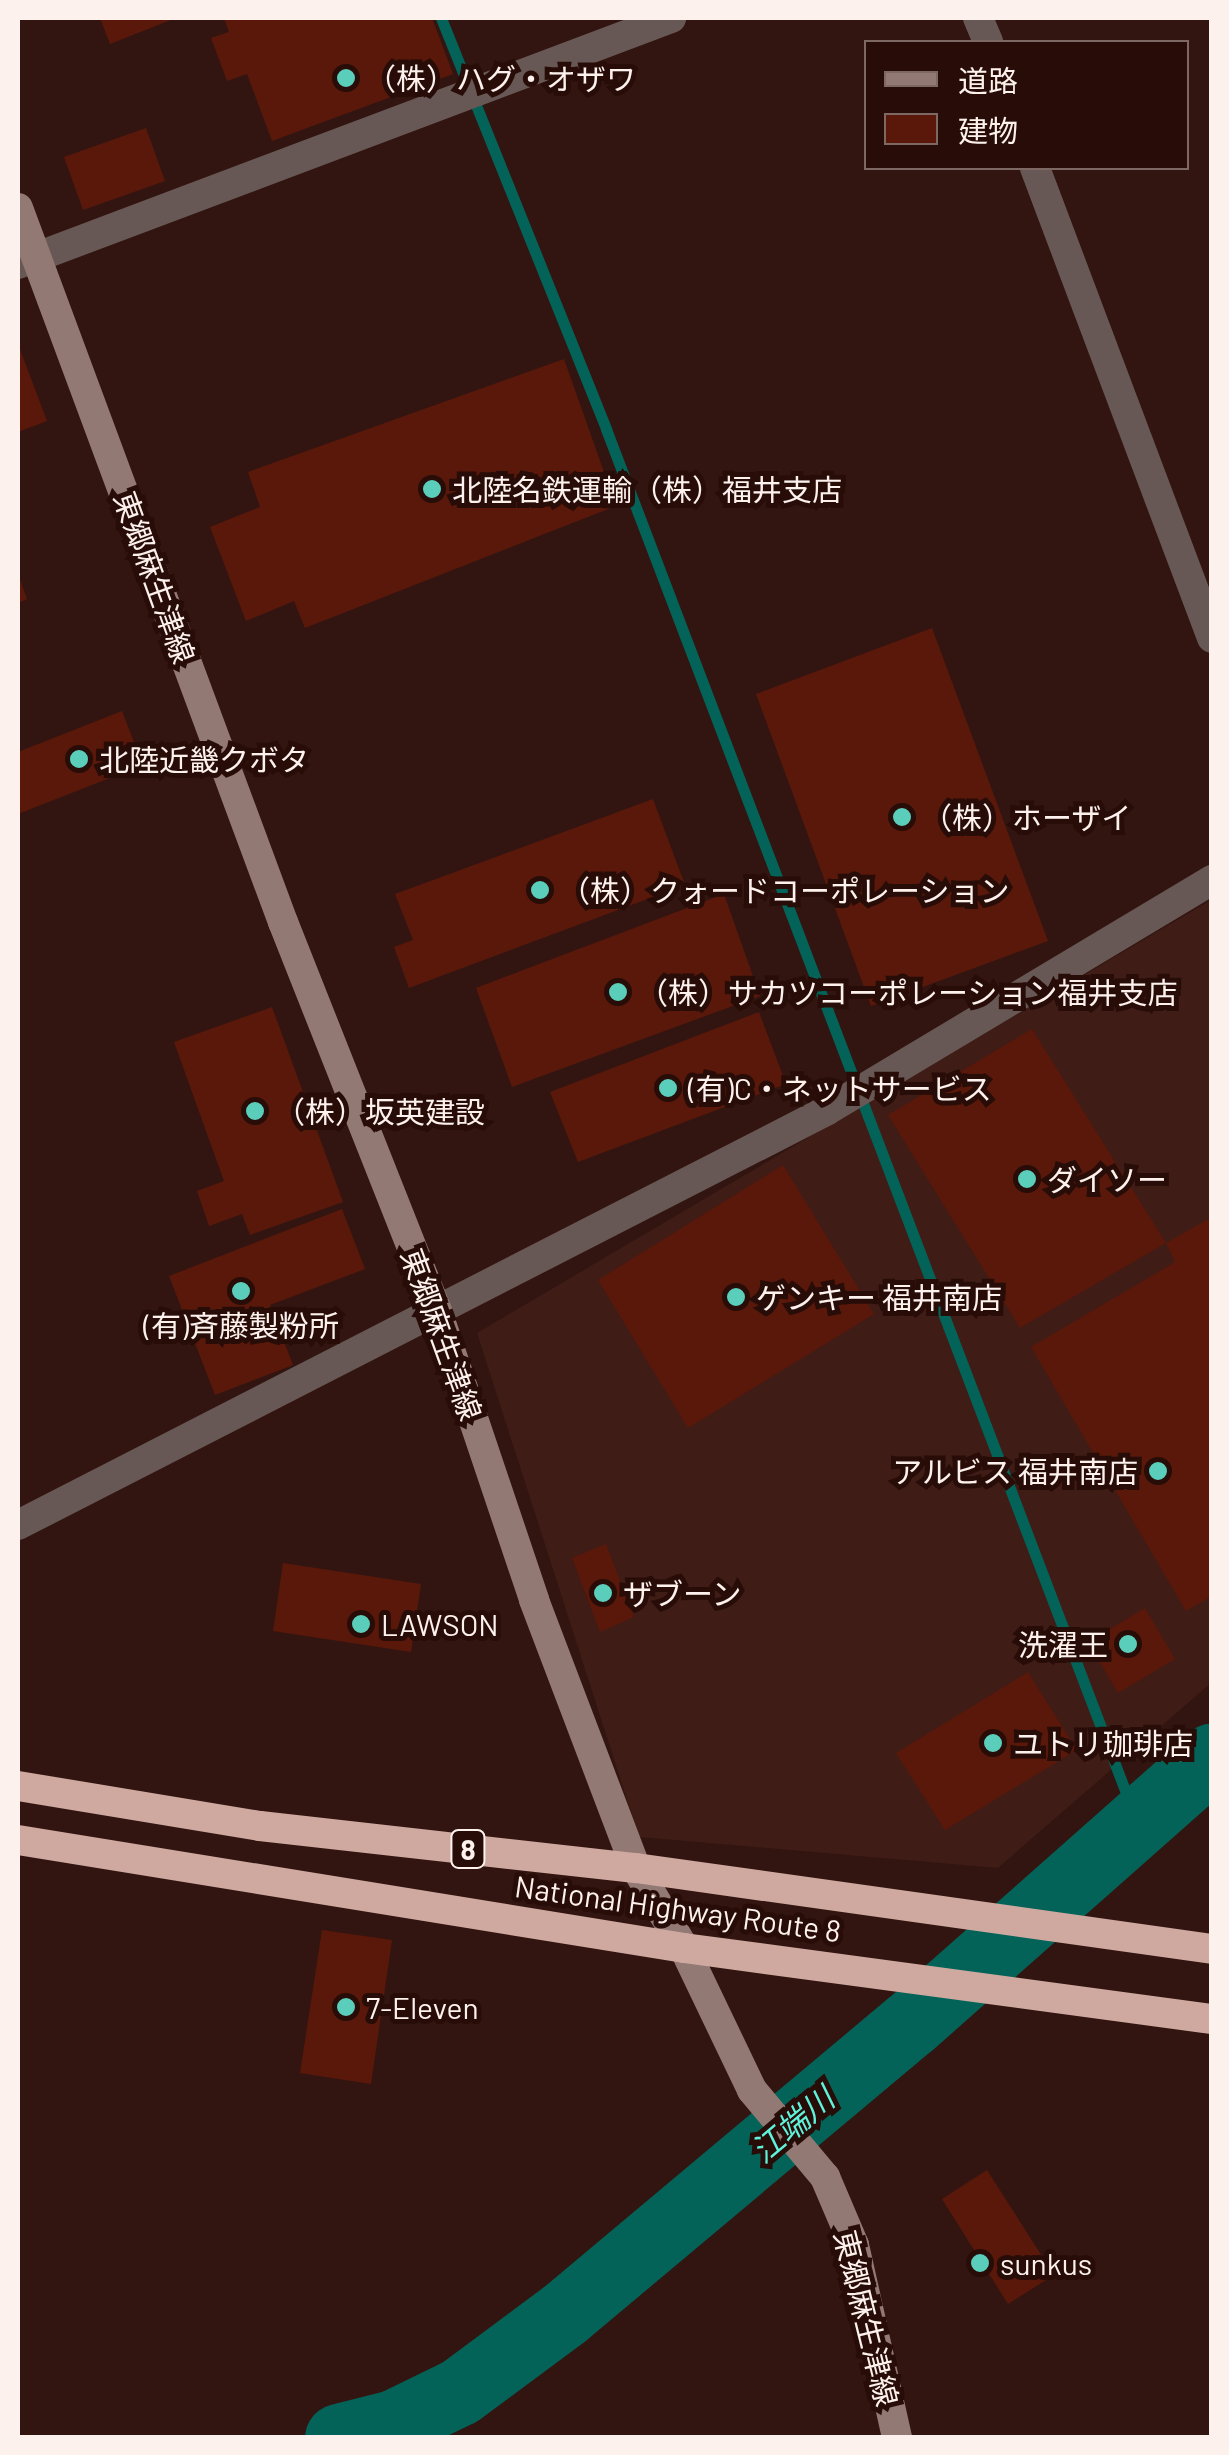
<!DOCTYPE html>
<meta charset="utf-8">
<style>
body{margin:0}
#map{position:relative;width:1229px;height:2455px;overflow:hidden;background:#321510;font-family:Barlow,"Noto Sans JP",sans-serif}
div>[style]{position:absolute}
.built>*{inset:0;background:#3f1c15}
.stream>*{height:11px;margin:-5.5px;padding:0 5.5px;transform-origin:5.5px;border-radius:5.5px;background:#046358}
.river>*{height:68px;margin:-34px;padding:0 34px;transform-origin:34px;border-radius:34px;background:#046358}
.building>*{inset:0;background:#5a180b}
.street>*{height:30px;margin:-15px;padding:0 15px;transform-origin:15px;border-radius:15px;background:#685855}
.secondary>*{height:30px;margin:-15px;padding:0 15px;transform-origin:15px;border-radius:15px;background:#927973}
.highway>*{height:30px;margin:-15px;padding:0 15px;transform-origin:15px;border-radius:15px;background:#cfa9a0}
.dots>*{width:28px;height:28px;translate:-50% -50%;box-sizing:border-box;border:5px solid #270c07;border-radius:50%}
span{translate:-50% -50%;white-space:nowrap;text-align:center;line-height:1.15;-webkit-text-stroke:10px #270c07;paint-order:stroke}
.shield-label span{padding:2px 8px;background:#270c07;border:2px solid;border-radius:8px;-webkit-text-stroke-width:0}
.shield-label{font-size:28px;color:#fdf1ee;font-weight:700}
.poi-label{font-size:30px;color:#fdf1ee}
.left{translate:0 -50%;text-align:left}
.right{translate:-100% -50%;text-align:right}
.street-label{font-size:30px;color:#fdf1ee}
.water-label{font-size:32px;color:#5ff3dc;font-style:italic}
.frame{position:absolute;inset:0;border:20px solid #fdf1ee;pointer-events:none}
.legend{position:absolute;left:864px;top:40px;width:325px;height:130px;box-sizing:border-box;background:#270c07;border:2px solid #7d6863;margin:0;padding:12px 18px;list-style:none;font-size:30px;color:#fdf1ee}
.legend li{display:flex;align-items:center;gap:20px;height:50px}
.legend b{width:50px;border:2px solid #7d6863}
</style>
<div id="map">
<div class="built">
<div style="clip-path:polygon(1211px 900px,1211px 1683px,998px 1868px,639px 1837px,477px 1333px)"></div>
</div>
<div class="stream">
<div style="left:441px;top:18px;width:443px;rotate:68.1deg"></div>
<div style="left:606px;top:429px;width:1491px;rotate:69.13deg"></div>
</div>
<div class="river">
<div style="left:339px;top:2438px;width:57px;rotate:-14.3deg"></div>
<div style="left:394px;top:2424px;width:73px;rotate:-25.9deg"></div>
<div style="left:460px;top:2392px;width:131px;rotate:-36.6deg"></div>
<div style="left:565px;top:2314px;width:451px;rotate:-40deg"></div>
<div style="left:911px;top:2024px;width:402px;rotate:-41.5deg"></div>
</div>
<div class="building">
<div style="clip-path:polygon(100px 18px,176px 18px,110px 44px)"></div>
<div style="clip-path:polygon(224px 18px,432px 18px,453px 74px,272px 141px,247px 74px,227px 81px,211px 38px,229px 32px)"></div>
<div style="clip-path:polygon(146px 128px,165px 181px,83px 210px,64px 157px)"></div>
<div style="clip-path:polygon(18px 344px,47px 421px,18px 432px)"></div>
<div style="clip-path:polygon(564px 359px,616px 506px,305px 628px,294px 601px,246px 621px,210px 527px,260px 507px,248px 472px)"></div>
<div style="clip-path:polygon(18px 574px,27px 599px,18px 603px)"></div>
<div style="clip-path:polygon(932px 628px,1048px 941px,871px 1006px,756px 694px)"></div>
<div style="clip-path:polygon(122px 711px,143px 765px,18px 814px,18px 752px)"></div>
<div style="clip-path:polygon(653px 799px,685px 885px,409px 988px,394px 947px,413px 940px,395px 894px)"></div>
<div style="clip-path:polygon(724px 894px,760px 996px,512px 1087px,476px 988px)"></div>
<div style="clip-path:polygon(272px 1007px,343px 1202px,250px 1235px,242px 1214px,209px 1226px,197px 1191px,224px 1181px,174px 1042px)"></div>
<div style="clip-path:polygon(759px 1012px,786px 1084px,578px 1162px,550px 1092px)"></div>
<div style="clip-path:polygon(1032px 1029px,1166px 1243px,1020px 1328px,888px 1115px)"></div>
<div style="clip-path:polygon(783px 1165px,874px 1314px,688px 1428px,598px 1280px)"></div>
<div style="clip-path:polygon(342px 1209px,365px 1269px,270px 1305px,293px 1365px,215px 1395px,169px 1276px)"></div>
<div style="clip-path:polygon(1212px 1217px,1212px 1596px,1186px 1611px,1031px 1347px,1175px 1262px,1166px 1243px)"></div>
<div style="clip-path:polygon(606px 1544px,634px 1617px,600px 1632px,572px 1558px)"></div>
<div style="clip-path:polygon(283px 1563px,421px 1584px,411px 1652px,273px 1631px)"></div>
<div style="clip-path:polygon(1145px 1608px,1175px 1659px,1118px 1693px,1088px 1642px)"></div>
<div style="clip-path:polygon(1028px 1672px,1077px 1750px,945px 1830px,896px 1753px)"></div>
<div style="clip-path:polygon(322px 1930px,392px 1940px,371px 2084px,300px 2073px)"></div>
<div style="clip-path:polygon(987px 2170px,1054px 2275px,1008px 2304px,942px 2199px)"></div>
</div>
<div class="street">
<div style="left:978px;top:18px;width:26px;rotate:67deg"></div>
<div style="left:1035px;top:168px;width:502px;rotate:69.36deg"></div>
<div style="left:18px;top:264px;width:698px;rotate:-20.64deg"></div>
<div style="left:18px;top:1525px;width:908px;rotate:-27.13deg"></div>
<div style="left:826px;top:1111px;width:450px;rotate:-30.9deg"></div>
</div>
<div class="secondary">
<div style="left:18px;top:208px;width:762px;rotate:69.64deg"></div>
<div style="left:283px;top:922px;width:418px;rotate:68.4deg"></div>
<div style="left:437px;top:1311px;width:305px;rotate:71.4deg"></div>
<div style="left:534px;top:1600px;width:287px;rotate:69.2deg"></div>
<div style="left:636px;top:1868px;width:93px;rotate:59deg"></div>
<div style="left:684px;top:1948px;width:157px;rotate:64.4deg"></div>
<div style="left:752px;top:2090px;width:114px;rotate:50deg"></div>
<div style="left:825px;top:2177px;width:74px;rotate:66.9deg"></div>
<div style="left:854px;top:2245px;width:198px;rotate:77.4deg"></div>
</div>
<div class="highway">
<div style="left:18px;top:1786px;width:245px;rotate:9.4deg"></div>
<div style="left:260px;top:1826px;width:378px;rotate:6.4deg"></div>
<div style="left:636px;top:1868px;width:582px;rotate:8deg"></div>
<div style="left:18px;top:1840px;width:675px;rotate:9.21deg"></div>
<div style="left:684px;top:1948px;width:533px;rotate:7.66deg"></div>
</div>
<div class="dots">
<div style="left:346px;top:78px;background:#5bcebb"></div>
<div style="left:432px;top:489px;background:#5bcebb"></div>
<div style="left:79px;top:759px;background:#5bcebb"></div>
<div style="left:902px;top:817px;background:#5bcebb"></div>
<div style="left:540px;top:890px;background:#5bcebb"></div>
<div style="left:618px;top:992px;background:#5bcebb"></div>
<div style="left:668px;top:1088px;background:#5bcebb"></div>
<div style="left:255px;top:1111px;background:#5bcebb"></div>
<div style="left:1027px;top:1179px;background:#5bcebb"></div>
<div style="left:241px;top:1291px;background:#5bcebb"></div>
<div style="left:736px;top:1297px;background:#5bcebb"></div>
<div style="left:1158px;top:1471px;background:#5bcebb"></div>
<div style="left:603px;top:1593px;background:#5bcebb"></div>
<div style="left:361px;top:1624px;background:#5bcebb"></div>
<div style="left:1128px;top:1644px;background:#5bcebb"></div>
<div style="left:993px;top:1743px;background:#5bcebb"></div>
<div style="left:346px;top:2007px;background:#5bcebb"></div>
<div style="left:980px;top:2263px;background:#5bcebb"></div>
</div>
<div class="shield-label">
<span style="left:468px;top:1849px">8</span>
</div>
<div class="poi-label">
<span class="left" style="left:366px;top:78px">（株）ハグ・オザワ</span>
<span class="left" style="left:452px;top:489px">北陸名鉄運輸（株）福井支店</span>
<span class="left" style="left:99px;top:759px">北陸近畿クボタ</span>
<span class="left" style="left:922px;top:817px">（株）ホーザイ</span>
<span class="left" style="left:560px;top:890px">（株）クォードコーポレーション</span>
<span class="left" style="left:638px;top:992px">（株）サカツコーポレーション福井支店</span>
<span class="left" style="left:688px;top:1088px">(有)C・ネットサービス</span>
<span class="left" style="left:275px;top:1111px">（株）坂英建設</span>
<span class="left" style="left:1047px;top:1179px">ダイソー</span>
<span class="left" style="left:756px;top:1297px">ゲンキー 福井南店</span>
<span style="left:241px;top:1325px">(有)斉藤製粉所</span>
<span class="right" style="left:1138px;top:1471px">アルビス 福井南店</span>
<span class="left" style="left:623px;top:1593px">ザブーン</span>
<span class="left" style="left:381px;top:1624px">LAWSON</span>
<span class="right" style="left:1108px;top:1644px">洗濯王</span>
<span class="left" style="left:1013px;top:1743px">ユトリ珈琲店</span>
<span class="left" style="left:366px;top:2007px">7-Eleven</span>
<span class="left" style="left:1000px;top:2263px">sunkus</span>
</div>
<div class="street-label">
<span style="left:155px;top:577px;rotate:70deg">東郷麻生津線</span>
<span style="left:442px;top:1334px;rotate:70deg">東郷麻生津線</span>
<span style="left:678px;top:1908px;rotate:8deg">National Highway Route 8</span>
<span style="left:867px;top:2318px;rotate:76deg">東郷麻生津線</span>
</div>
<div class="water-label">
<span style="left:792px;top:2124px;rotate:-40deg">江端川</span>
</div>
<div class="frame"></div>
<ul class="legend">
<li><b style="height:12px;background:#927973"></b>道路</li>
<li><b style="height:28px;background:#5a180b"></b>建物</li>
</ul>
</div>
